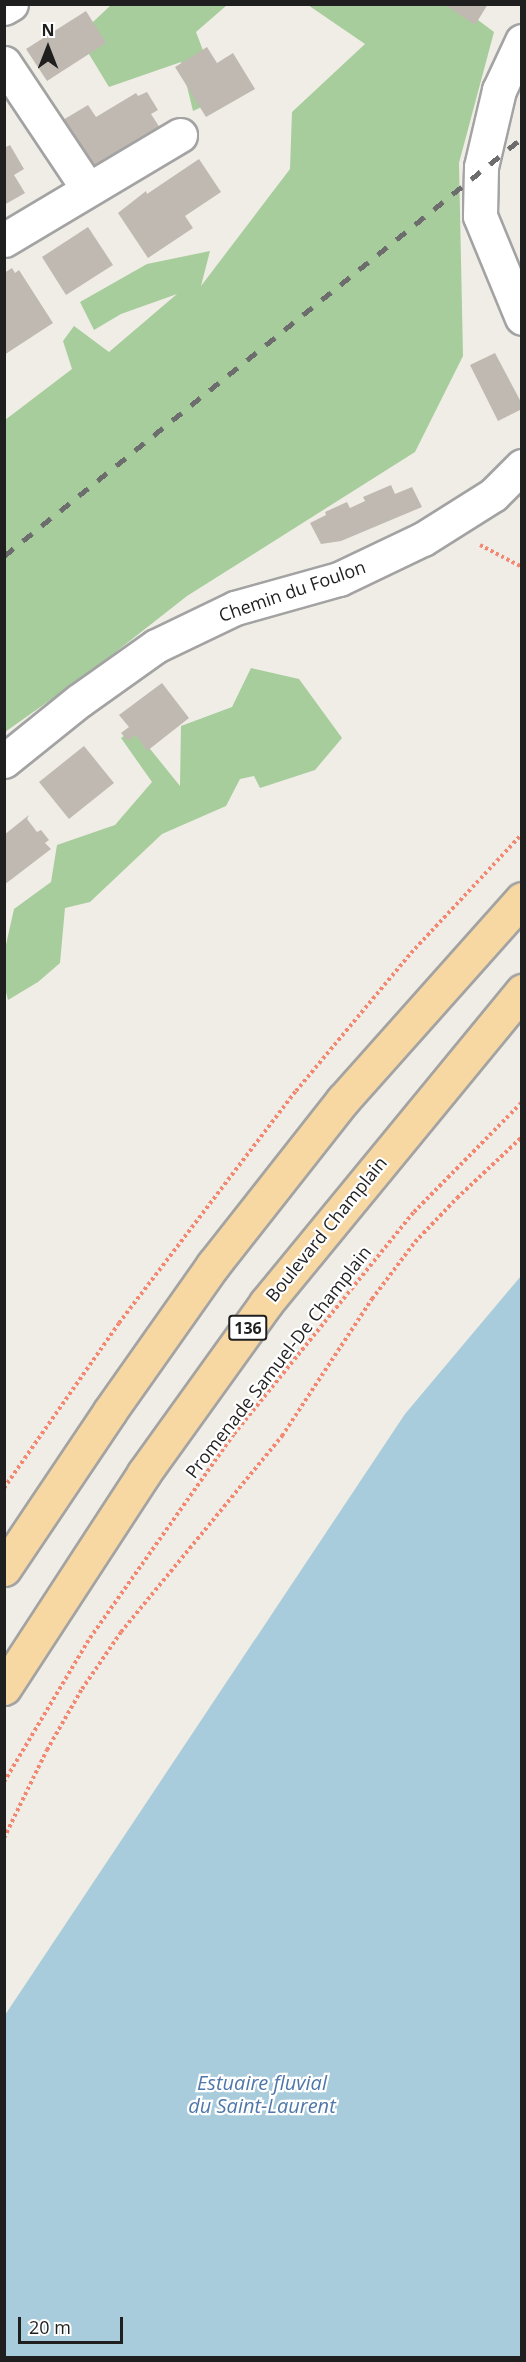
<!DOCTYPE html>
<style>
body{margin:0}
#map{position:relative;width:526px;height:2362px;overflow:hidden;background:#efede5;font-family:"Open Sans",sans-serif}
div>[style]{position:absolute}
.forest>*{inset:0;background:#a7cd9c}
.water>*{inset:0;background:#a8ccdb}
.building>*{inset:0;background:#c0b9b2}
.path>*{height:4px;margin-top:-2px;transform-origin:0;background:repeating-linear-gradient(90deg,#f38872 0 3px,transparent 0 6px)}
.roads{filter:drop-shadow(2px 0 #a3a3a3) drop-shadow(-2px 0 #a3a3a3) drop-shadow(0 2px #a3a3a3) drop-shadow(0 -2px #a3a3a3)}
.minor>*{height:33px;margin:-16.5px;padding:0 16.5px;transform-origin:16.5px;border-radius:16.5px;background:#fff}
.primary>*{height:33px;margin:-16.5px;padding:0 16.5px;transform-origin:16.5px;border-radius:16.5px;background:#f8d8a2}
.rail>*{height:4.5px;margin-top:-2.25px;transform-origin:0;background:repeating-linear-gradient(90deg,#6d6d6d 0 12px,transparent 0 24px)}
span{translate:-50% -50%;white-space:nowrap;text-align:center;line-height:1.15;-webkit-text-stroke:4.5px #fff;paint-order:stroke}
.shield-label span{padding:2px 4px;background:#fff;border:2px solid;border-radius:4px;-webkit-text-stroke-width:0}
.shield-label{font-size:16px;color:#1f1f1f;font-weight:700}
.street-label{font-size:18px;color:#1f1f1f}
.water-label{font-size:20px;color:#4f77aa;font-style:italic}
.frame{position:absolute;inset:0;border:6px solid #1f1f1f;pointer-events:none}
.north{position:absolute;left:18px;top:18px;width:60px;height:60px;-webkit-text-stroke:4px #fff;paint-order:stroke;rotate:0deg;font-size:16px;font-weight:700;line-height:24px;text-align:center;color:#1f1f1f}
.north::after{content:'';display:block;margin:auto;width:21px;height:27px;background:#1f1f1f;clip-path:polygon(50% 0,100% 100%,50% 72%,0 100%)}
.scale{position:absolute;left:18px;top:2317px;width:105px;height:27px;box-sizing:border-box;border:3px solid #1f1f1f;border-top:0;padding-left:8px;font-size:18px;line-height:21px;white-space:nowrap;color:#1f1f1f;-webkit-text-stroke:4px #fff;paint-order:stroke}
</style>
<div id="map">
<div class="forest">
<div style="clip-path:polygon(111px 5px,227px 5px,196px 32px,221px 98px,193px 111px,181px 62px,109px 87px,78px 36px)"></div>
<div style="clip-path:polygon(308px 5px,458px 5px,494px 32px,459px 163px,463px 356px,415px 452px,187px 596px,94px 669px,5px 732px,5px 420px,72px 369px,63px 341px,74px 326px,109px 352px,177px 294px,121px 314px,94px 330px,80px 302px,147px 264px,210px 251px,201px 286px,290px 169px,292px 112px,365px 44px)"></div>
<div style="clip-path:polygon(251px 668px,299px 679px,342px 738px,315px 770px,260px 788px,254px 776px,240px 779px,226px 806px,162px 834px,90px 902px,65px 908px,60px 963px,38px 982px,8px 1000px,5px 988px,5px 949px,14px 909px,51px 882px,57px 845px,115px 825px,152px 782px,121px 738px,134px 729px,180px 786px,181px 726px,232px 707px)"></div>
</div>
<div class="water">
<div style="clip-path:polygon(521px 1276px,521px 2357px,5px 2357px,5px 2015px,405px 1414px)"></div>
</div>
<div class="building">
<div style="clip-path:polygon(444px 4px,488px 4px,475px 25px)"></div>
<div style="clip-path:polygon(86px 11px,106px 43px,47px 81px,26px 49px)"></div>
<div style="clip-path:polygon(207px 47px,217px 63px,233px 53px,255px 89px,206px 117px,175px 67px)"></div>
<div style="clip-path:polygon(147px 92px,158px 110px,151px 114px,162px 131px,94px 170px,63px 120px,88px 105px,96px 117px,136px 93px,138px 96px)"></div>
<div style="clip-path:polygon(10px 145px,24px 169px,14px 175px,25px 193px,4px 205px,4px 148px)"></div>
<div style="clip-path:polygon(199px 159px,221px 192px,185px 216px,193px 228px,148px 258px,118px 213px,146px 191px,147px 194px)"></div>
<div style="clip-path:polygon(88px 227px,113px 265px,66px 295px,42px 257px)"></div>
<div style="clip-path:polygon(12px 268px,15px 273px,19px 270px,53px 323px,4px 355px,4px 273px)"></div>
<div style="clip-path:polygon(495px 353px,522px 404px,522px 409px,498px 421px,470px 365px)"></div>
<div style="clip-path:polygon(391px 485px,395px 494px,412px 487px,422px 507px,341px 541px,321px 544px,310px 523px,326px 515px,325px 512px,347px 502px,350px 508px,365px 501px,363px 497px)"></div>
<div style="clip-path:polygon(162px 683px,189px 718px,147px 751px,136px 735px,128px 741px,121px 733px,129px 727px,119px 715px)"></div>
<div style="clip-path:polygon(84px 746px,114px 783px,69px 819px,39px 782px)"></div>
<div style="clip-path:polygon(29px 815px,27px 819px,37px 832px,41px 830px,49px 840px,45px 843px,51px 849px,4px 885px,4px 835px)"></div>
</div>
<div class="path">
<div style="left:480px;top:545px;width:47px;rotate:27.6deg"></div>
<div style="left:4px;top:1488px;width:201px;rotate:-55.1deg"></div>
<div style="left:119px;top:1323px;width:292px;rotate:-52.7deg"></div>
<div style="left:296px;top:1091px;width:180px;rotate:-50.2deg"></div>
<div style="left:411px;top:953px;width:163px;rotate:-47deg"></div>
<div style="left:4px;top:1782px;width:168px;rotate:-59.2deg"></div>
<div style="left:90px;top:1638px;width:250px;rotate:-54.8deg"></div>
<div style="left:234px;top:1434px;width:286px;rotate:-51deg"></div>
<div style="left:414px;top:1212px;width:154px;rotate:-45.5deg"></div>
<div style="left:4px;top:1838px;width:98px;rotate:-64deg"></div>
<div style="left:47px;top:1750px;width:70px;rotate:-60.2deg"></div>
<div style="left:82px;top:1689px;width:69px;rotate:-55.6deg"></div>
<div style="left:121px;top:1632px;width:254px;rotate:-50.6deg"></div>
<div style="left:282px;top:1436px;width:164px;rotate:-56.7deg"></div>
<div style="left:372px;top:1299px;width:71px;rotate:-53deg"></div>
<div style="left:415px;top:1242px;width:61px;rotate:-46.3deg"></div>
<div style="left:457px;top:1198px;width:89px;rotate:-43.2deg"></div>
</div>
<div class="roads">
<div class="minor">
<div style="left:4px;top:8px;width:8px;rotate:-30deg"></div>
<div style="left:522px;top:41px;width:54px;rotate:115.1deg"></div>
<div style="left:499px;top:90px;width:79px;rotate:103.2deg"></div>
<div style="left:481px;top:167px;width:49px;rotate:91.2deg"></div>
<div style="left:480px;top:216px;width:110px;rotate:67.6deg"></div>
<div style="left:4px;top:63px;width:151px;rotate:56.3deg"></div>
<div style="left:4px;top:240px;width:205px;rotate:-30.8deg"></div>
<div style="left:4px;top:761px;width:97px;rotate:-38.8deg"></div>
<div style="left:80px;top:700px;width:93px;rotate:-35.4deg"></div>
<div style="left:156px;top:646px;width:88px;rotate:-25.7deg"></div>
<div style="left:235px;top:608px;width:108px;rotate:-15.6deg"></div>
<div style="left:339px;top:579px;width:93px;rotate:-25.5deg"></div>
<div style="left:423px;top:539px;width:83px;rotate:-32.2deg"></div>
<div style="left:493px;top:495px;width:41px;rotate:-45deg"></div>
</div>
<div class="primary">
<div style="left:4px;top:1569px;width:190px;rotate:-56.1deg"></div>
<div style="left:110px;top:1411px;width:179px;rotate:-54.8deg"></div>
<div style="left:213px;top:1265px;width:210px;rotate:-51.8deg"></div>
<div style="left:343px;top:1100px;width:269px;rotate:-48.3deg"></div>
<div style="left:4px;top:1688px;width:257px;rotate:-56.9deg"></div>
<div style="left:144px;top:1473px;width:209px;rotate:-54.3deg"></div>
<div style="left:266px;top:1303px;width:404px;rotate:-50.6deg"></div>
</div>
</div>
<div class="rail">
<div style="left:4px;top:556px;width:666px;rotate:-38.9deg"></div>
</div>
<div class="shield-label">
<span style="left:248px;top:1328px">136</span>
</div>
<div class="street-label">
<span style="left:292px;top:591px;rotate:-19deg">Chemin du Foulon</span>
<span style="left:326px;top:1229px;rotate:-51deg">Boulevard Champlain</span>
<span style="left:278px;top:1362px;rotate:-52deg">Promenade Samuel-De Champlain</span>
</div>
<div class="water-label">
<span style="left:262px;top:2094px">Estuaire fluvial<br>du Saint-Laurent</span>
</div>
<div class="frame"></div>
<div class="north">N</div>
<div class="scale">20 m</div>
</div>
